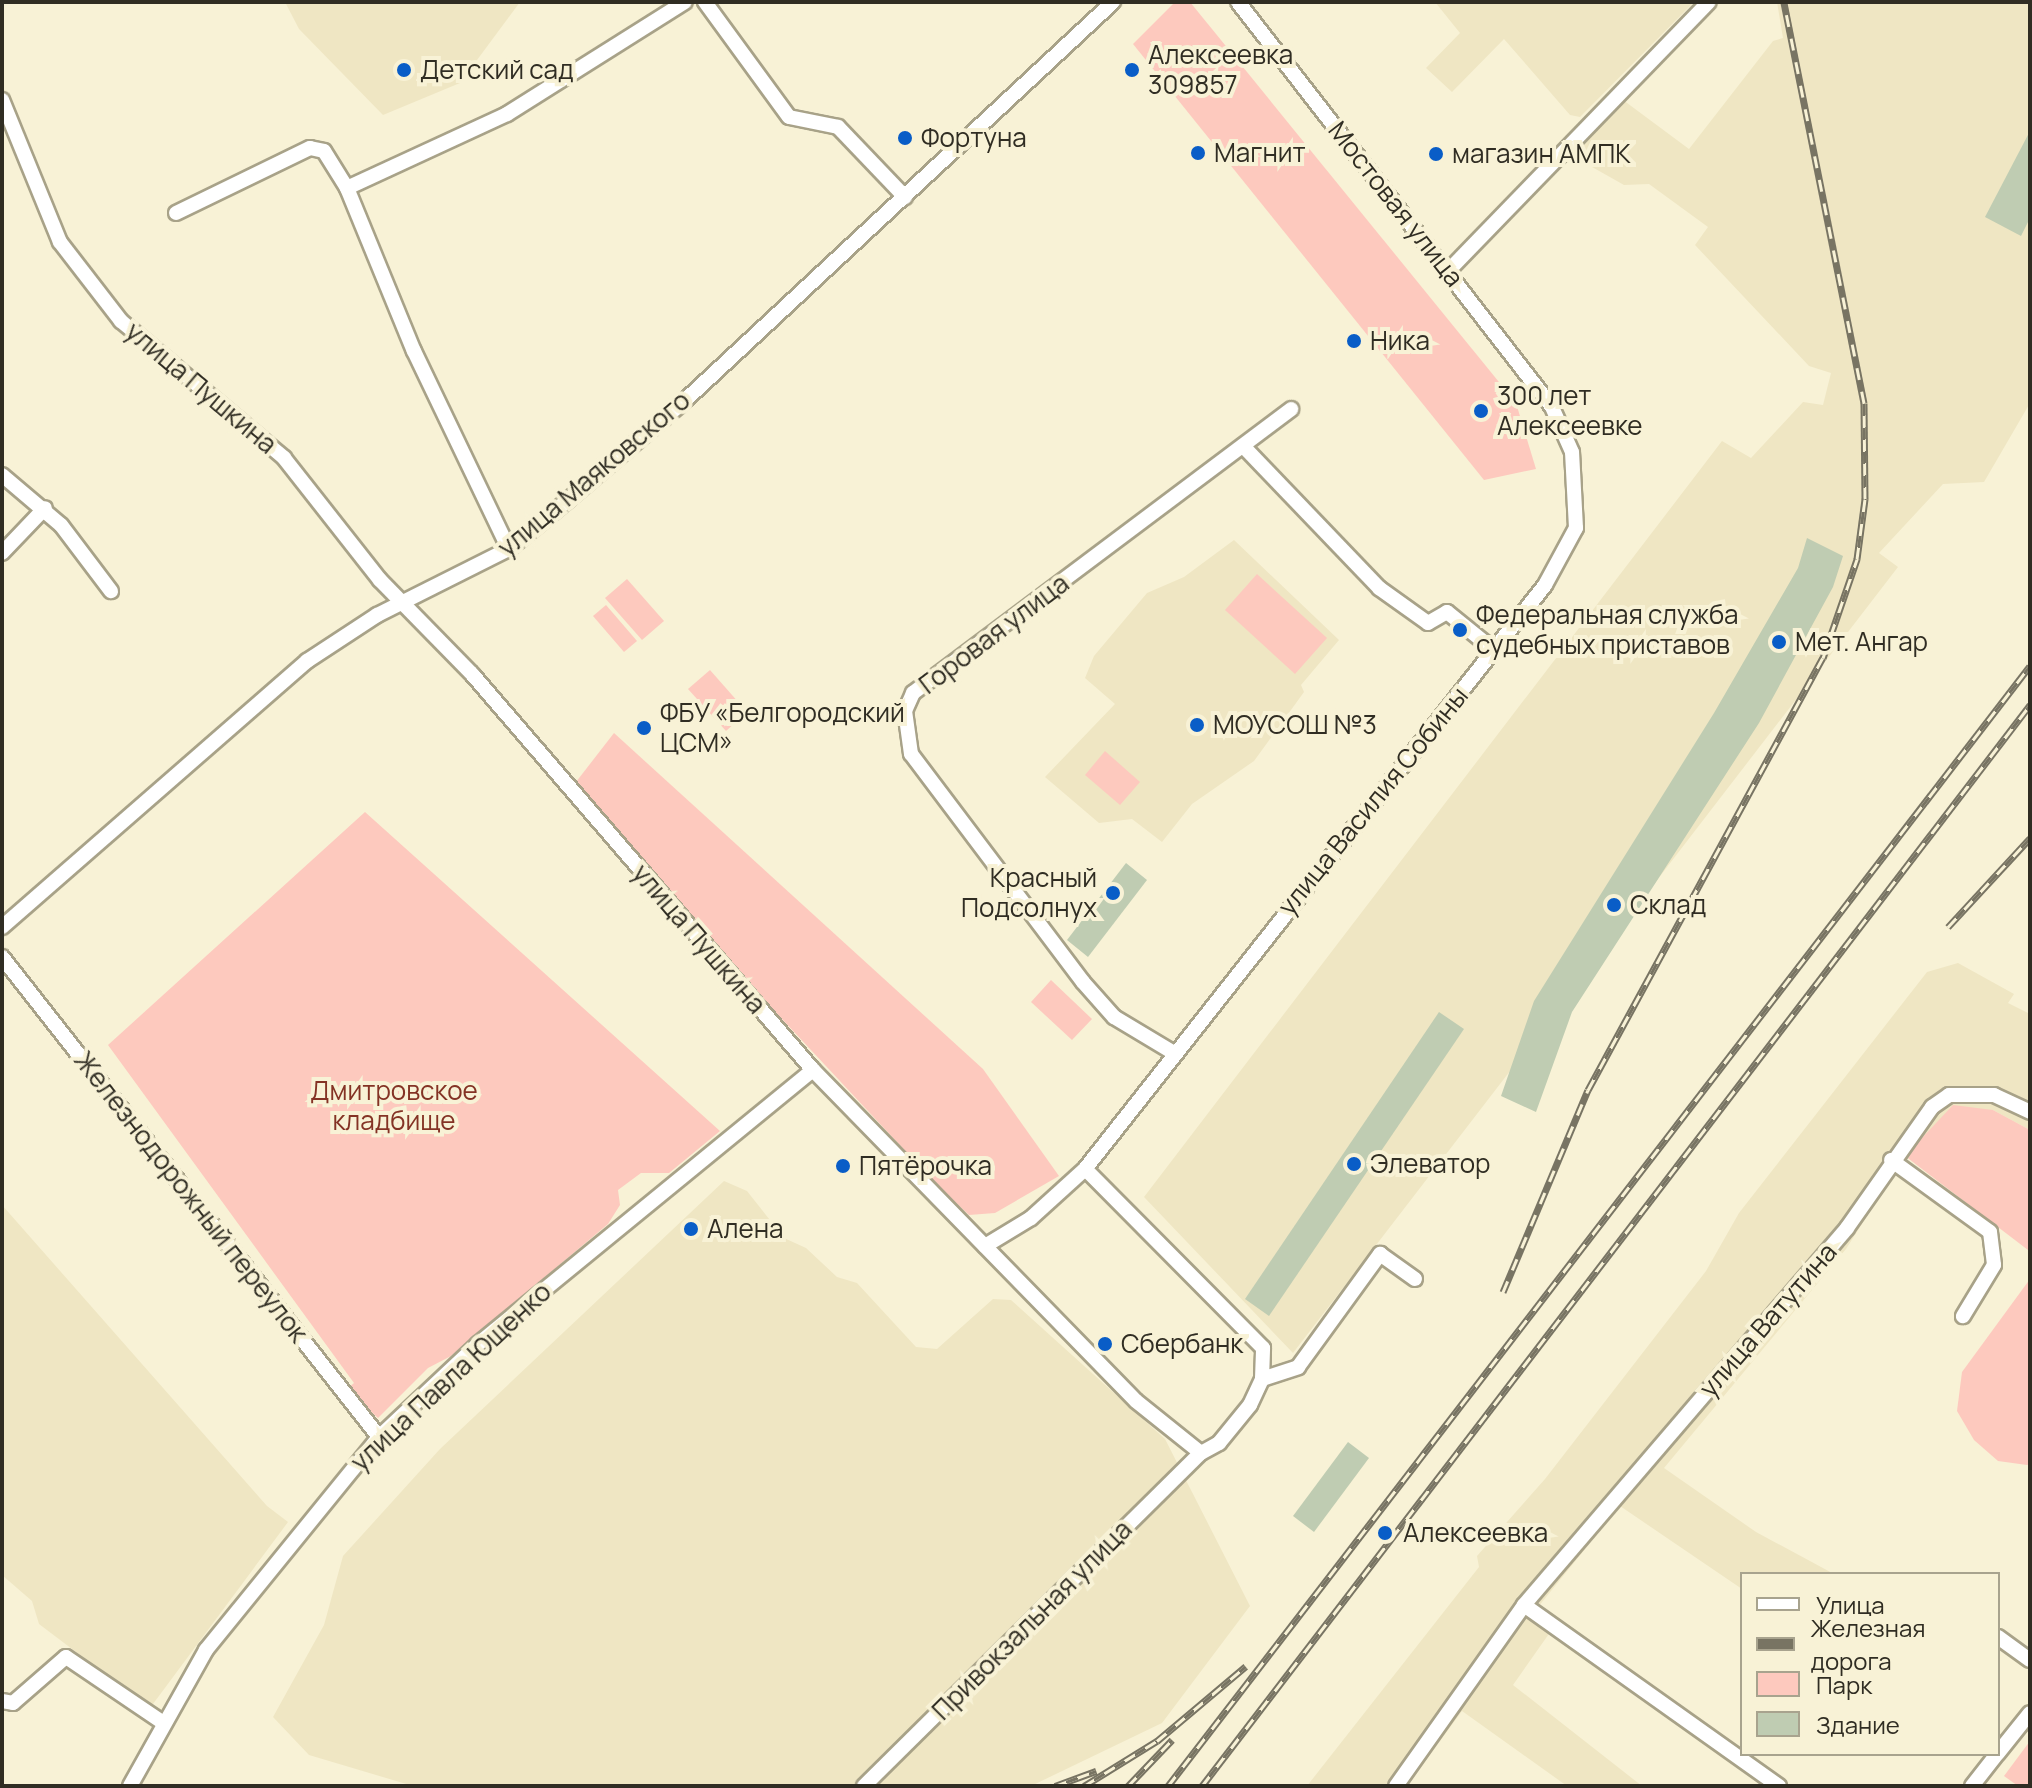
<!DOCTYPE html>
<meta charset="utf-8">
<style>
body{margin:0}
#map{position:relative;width:2032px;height:1788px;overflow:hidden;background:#f8f2d6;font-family:Manrope,sans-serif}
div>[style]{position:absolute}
.built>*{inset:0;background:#efe6c3}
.green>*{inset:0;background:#fdc9be}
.building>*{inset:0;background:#bfccb2}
.roads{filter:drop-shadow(2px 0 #a8a288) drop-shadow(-2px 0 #a8a288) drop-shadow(0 2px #a8a288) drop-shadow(0 -2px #a8a288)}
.minor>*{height:14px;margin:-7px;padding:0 7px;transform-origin:7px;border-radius:7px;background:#fff}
.rail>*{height:7px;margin-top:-3.5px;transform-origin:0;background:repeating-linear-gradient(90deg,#f8f2d6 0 12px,#787463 0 24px);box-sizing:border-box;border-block:2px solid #787463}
.dots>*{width:22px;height:22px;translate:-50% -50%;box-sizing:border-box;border:4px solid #f8f2d6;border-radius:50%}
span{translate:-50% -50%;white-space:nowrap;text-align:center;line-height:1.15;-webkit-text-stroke:8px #f8f2d6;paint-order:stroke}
.poi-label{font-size:26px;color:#302d23}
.left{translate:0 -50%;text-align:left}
.right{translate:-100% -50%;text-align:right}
.street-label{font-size:26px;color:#302d23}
.park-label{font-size:26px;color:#843325}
.frame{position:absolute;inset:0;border:4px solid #302d23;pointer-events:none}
.legend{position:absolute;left:1740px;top:1572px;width:260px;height:184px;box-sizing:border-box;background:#f8f2d6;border:2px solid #a8a38e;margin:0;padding:10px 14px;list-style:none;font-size:24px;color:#302d23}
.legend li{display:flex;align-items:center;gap:16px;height:40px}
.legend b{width:40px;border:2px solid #a8a38e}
</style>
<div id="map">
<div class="built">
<div style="clip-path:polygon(285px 2px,520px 2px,460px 83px,383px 115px,299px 29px)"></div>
<div style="clip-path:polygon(1435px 2px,1694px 2px,1580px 117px,1570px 115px,1504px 39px,1452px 92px,1426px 68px,1460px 33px)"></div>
<div style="clip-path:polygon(1777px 2px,2030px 2px,2030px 403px,1984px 482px,1943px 484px,1879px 553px,1898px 567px,1293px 1353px,1144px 1197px,1722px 441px,1751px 458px,1803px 402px,1823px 405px,1831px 373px,1809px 366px,1695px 245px,1708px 227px,1649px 184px,1624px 185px,1585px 163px,1577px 145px,1619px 97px,1689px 149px,1773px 41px,1783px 38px)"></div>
<div style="clip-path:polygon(1234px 540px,1339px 640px,1301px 685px,1304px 692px,1254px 761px,1192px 804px,1162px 842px,1132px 819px,1099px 823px,1045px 777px,1115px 704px,1085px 678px,1094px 656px,1147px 593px,1184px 577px)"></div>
<div style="clip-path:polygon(1958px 963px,2014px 994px,2008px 1003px,2030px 1014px,2030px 1130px,1993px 1110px,1905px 1156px,1846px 1249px,1664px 1468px,1756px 1532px,1834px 1574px,1742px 1574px,1742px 1589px,1620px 1506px,1538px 1607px,1558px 1621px,1513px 1685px,1642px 1786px,1567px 1786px,1462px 1711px,1407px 1786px,1307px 1786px,1479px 1567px,1477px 1556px,1545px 1479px,1706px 1271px,1739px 1213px,1927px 972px)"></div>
<div style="clip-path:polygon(724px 1181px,747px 1191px,784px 1238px,806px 1248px,837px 1277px,857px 1283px,916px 1347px,937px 1349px,993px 1299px,1011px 1300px,1165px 1439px,1250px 1606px,1162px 1723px,1031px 1786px,413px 1786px,309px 1755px,273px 1717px,324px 1625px,343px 1556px,440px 1449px)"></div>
<div style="clip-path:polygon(2px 1205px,267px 1506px,288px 1522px,150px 1708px,39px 1624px,32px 1601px,2px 1575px)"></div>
</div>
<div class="green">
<div style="clip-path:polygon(1175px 2px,1190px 2px,1516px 403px,1536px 469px,1484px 480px,1133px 44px)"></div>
<div style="clip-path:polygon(1257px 574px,1327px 638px,1295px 674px,1225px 610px)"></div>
<div style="clip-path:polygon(627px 579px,664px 621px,642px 640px,605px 598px)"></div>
<div style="clip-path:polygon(606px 605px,637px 641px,624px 652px,593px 616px)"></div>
<div style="clip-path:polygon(710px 670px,747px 712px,726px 731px,688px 689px)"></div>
<div style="clip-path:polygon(614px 733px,983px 1069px,1059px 1176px,995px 1213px,969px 1215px,938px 1186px,569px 791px)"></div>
<div style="clip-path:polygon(1105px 751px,1140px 782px,1120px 805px,1085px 775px)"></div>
<div style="clip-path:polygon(365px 812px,720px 1131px,669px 1173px,641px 1173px,618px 1190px,620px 1205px,608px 1224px,451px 1356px,428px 1368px,378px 1418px,347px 1389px,354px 1383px,108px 1045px)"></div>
<div style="clip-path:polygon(1051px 980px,1092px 1019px,1072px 1040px,1031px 1002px)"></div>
<div style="clip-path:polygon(1953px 1105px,1993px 1110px,2030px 1130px,2028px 1250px,1905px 1156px)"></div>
<div style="clip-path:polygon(2030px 1279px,2030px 1464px,2027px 1465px,1998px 1461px,1974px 1440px,1957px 1411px,1962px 1372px)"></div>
<div style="clip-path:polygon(2030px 1741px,2030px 1786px,2018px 1786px,2004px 1776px)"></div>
</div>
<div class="building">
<div style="clip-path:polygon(2030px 131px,2030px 218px,2021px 236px,1985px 217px)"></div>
<div style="clip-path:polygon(1807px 538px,1843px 556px,1833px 587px,1759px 723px,1572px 1012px,1536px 1112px,1501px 1096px,1534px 1001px,1714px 713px,1798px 568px)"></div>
<div style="clip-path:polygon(1126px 863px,1147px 880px,1088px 957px,1067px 940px)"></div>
<div style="clip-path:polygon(1439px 1012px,1464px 1029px,1269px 1316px,1245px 1299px)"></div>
<div style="clip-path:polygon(1348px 1442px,1369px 1458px,1314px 1532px,1293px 1516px)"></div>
</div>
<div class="roads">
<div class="minor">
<div style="left:705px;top:2px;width:142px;rotate:53.9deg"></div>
<div style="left:789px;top:117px;width:50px;rotate:11.5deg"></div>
<div style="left:838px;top:127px;width:97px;rotate:46.3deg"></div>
<div style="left:2px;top:100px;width:153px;rotate:67.8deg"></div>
<div style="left:60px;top:242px;width:100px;rotate:52.3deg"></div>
<div style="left:121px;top:321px;width:213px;rotate:40deg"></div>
<div style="left:284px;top:458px;width:155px;rotate:51.8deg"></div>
<div style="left:380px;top:580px;width:132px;rotate:45.6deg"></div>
<div style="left:472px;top:674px;width:523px;rotate:49.27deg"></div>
<div style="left:813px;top:1070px;width:462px;rotate:45.7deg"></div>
<div style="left:1136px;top:1401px;width:83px;rotate:38.7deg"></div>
<div style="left:1201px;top:1453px;width:21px;rotate:-29deg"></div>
<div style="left:1219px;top:1443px;width:49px;rotate:-50.8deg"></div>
<div style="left:1250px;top:1405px;width:29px;rotate:-65deg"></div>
<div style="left:1262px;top:1379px;width:31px;rotate:-88deg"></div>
<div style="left:1263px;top:1348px;width:252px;rotate:-134.8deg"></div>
<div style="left:347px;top:188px;width:176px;rotate:-24.8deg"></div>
<div style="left:507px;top:114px;width:210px;rotate:-32.2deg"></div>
<div style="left:176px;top:213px;width:149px;rotate:-25.9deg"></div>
<div style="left:310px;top:148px;width:14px;rotate:12deg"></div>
<div style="left:324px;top:151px;width:44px;rotate:58.1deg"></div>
<div style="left:347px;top:188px;width:176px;rotate:67.7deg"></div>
<div style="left:414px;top:351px;width:220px;rotate:64.4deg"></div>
<div style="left:1449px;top:270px;width:373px;rotate:-45.9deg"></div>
<div style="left:1243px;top:446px;width:197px;rotate:46.2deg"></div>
<div style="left:1379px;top:588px;width:60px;rotate:35.5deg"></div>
<div style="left:1428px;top:623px;width:22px;rotate:-30deg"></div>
<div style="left:1447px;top:612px;width:60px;rotate:39deg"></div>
<div style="left:2px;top:475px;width:77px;rotate:40.3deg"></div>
<div style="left:61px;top:525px;width:83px;rotate:52.9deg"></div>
<div style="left:2px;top:553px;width:62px;rotate:-46.3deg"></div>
<div style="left:2px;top:927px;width:405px;rotate:-41.1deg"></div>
<div style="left:307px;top:661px;width:84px;rotate:-33.3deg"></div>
<div style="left:377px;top:615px;width:148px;rotate:-26.6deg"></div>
<div style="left:509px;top:549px;width:77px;rotate:-39.7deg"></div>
<div style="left:568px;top:500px;width:145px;rotate:-40.3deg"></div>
<div style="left:679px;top:406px;width:593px;rotate:-42.95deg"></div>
<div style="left:2px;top:957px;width:610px;rotate:51.85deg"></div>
<div style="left:1174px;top:1053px;width:70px;rotate:-149deg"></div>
<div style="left:1114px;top:1017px;width:47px;rotate:-131.5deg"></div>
<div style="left:1083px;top:982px;width:286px;rotate:-127deg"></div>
<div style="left:911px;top:754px;width:43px;rotate:-97.9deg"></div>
<div style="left:905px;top:711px;width:20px;rotate:-66deg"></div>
<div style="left:913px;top:693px;width:473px;rotate:-36.9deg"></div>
<div style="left:1891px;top:1160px;width:122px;rotate:36deg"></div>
<div style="left:1990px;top:1232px;width:33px;rotate:83deg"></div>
<div style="left:1994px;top:1265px;width:60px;rotate:121.3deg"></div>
<div style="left:985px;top:1246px;width:54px;rotate:-31.3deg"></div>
<div style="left:1031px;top:1218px;width:73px;rotate:-42.2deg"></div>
<div style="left:1085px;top:1169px;width:743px;rotate:-51.77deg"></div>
<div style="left:1545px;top:585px;width:65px;rotate:-61.5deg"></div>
<div style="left:1576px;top:528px;width:76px;rotate:-93deg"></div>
<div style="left:1572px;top:452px;width:49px;rotate:-114deg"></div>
<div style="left:1552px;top:407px;width:512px;rotate:-127.79deg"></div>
<div style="left:1262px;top:1379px;width:38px;rotate:-18deg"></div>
<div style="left:1298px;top:1367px;width:140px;rotate:-54deg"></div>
<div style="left:1380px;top:1254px;width:43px;rotate:35.5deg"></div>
<div style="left:1524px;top:1605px;width:313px;rotate:35.4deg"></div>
<div style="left:1998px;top:1637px;width:39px;rotate:36deg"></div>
<div style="left:2px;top:1701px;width:11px;rotate:10deg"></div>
<div style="left:13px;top:1703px;width:70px;rotate:-41deg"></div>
<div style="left:66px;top:1657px;width:116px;rotate:34.1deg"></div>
<div style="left:1998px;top:1753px;width:51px;rotate:-51.3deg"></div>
<div style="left:130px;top:1786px;width:156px;rotate:-60.8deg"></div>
<div style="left:206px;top:1650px;width:274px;rotate:-50.9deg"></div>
<div style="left:379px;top:1437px;width:136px;rotate:-43.2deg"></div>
<div style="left:478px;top:1344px;width:433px;rotate:-39.3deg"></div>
<div style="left:864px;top:1786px;width:474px;rotate:-44.7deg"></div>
<div style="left:1396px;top:1786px;width:222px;rotate:-54.7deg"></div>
<div style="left:1524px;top:1605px;width:496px;rotate:-49.4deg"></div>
<div style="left:1847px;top:1228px;width:148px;rotate:-54.9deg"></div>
<div style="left:1932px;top:1107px;width:21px;rotate:-35deg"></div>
<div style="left:1949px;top:1095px;width:45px"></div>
<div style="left:1994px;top:1095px;width:40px;rotate:25deg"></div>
<div style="left:1972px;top:1786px;width:41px;rotate:-52deg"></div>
</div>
</div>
<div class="rail">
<div style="left:1948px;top:927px;width:121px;rotate:-47.3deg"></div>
<div style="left:1503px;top:1292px;width:219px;rotate:-67.2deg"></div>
<div style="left:1588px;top:1090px;width:492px;rotate:-61.5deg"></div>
<div style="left:1823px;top:658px;width:105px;rotate:-71deg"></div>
<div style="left:1857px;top:559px;width:61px;rotate:-82.4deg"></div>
<div style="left:1865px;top:499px;width:96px;rotate:-90.6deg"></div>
<div style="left:1864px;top:403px;width:409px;rotate:-101.3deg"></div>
<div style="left:1055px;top:1786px;width:44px;rotate:-20.1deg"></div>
<div style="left:1084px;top:1786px;width:86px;rotate:-31.7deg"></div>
<div style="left:1157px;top:1741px;width:116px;rotate:-40.1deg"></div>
<div style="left:1128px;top:1786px;width:64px;rotate:-46.3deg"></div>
<div style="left:1168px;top:1786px;width:1413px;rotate:-52.42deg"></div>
<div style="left:1202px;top:1786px;width:1362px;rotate:-52.55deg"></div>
</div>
<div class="dots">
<div style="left:404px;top:70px;background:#095dc7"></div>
<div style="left:1132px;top:70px;background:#095dc7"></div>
<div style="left:905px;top:138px;background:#095dc7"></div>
<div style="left:1198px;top:153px;background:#095dc7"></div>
<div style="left:1436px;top:154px;background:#095dc7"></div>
<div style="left:1354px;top:341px;background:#095dc7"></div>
<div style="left:1481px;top:411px;background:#095dc7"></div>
<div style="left:1460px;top:630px;background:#095dc7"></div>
<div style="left:1779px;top:642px;background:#095dc7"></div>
<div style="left:1197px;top:725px;background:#095dc7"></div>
<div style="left:644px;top:728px;background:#095dc7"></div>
<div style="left:1113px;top:893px;background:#095dc7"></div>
<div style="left:1614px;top:905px;background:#095dc7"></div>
<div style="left:1354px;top:1164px;background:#095dc7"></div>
<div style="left:843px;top:1166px;background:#095dc7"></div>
<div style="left:691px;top:1229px;background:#095dc7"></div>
<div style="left:1105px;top:1344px;background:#095dc7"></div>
<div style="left:1385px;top:1533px;background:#095dc7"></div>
</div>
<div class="poi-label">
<span class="left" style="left:1148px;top:70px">Алексеевка<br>309857</span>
<span class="left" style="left:420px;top:70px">Детский сад</span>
<span class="left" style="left:921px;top:138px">Фортуна</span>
<span class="left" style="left:1214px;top:153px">Магнит</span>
<span class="left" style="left:1452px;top:154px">магазин АМПК</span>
<span class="left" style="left:1370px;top:341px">Ника</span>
<span class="left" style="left:1497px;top:411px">300 лет<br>Алексеевке</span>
<span class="left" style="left:1476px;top:630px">Федеральная служба<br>судебных приставов</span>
<span class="left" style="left:1795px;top:642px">Мет. Ангар</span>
<span class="left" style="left:660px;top:728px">ФБУ «Белгородский<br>ЦСМ»</span>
<span class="left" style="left:1213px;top:725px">МОУСОШ №3</span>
<span class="right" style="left:1097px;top:893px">Красный<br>Подсолнух</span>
<span class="left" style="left:1630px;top:905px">Склад</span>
<span class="left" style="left:1370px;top:1164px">Элеватор</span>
<span class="left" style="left:859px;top:1166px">Пятёрочка</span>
<span class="left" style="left:707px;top:1229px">Алена</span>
<span class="left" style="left:1121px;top:1344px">Сбербанк</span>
<span class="left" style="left:1403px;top:1533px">Алексеевка</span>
</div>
<div class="street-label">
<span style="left:1396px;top:204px;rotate:52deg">Мостовая улица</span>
<span style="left:201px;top:388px;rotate:40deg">улица Пушкина</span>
<span style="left:594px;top:474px;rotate:-40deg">улица Маяковского</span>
<span style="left:994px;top:634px;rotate:-37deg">Горовая улица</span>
<span style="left:1373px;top:801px;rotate:-51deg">улица Василия Собины</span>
<span style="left:699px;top:939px;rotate:49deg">улица Пушкина</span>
<span style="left:191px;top:1197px;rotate:52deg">Железнодорожный переулок</span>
<span style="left:1768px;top:1320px;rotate:-49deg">улица Ватутина</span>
<span style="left:451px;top:1377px;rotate:-43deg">улица Павла Ющенко</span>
<span style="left:1032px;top:1620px;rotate:-45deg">Привокзальная улица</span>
</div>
<div class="park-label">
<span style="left:394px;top:1106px">Дмитровское<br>кладбище</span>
</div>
<div class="frame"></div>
<ul class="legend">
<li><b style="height:10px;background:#fff"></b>Улица</li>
<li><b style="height:10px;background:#787463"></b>Железная дорога</li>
<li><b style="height:22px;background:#fdc9be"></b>Парк</li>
<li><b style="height:22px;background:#bfccb2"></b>Здание</li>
</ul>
</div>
